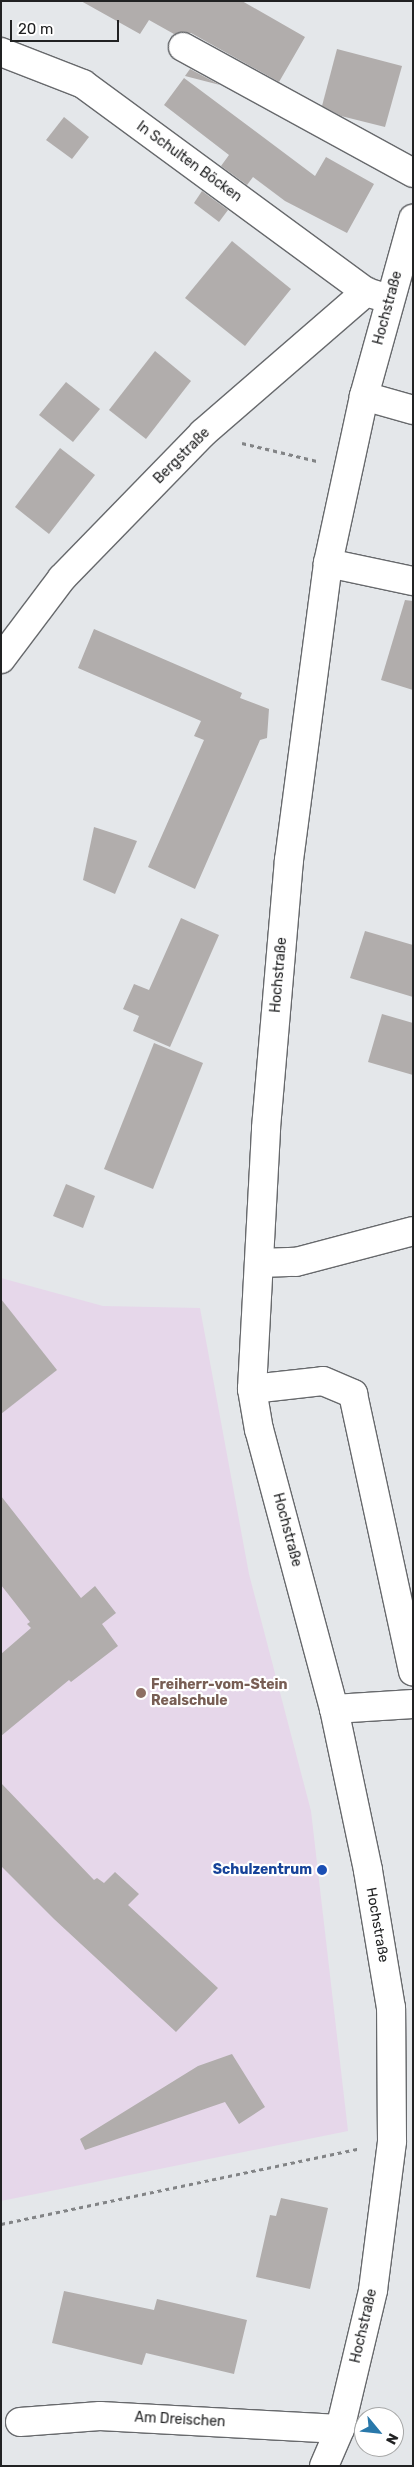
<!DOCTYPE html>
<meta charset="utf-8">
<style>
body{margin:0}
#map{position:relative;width:414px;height:2467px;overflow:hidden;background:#e4e7ea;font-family:Rubik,sans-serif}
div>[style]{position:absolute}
.education>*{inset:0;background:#e6d7ea}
.building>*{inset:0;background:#b1adac}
.path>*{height:3px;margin-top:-1.5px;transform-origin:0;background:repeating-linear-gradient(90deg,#828486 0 4px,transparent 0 8px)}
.roads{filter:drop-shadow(1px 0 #67696c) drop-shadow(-1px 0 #67696c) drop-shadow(0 1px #67696c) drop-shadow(0 -1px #67696c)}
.minor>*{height:28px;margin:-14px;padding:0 14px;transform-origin:14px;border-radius:14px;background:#fff}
.dots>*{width:14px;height:14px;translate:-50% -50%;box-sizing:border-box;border:2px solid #fff;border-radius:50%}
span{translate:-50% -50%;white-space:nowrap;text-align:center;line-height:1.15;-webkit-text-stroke:4.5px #fff;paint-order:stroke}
.street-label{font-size:14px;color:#212223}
.education-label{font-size:14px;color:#785e54;font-weight:700}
.left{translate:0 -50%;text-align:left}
.transit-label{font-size:14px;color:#164399;font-weight:700}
.right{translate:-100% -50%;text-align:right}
.frame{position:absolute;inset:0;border:2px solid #212223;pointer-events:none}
.north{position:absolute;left:354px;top:2407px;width:50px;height:50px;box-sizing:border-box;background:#fff;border:1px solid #a6a7a7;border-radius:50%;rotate:118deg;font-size:14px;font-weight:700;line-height:20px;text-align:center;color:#212223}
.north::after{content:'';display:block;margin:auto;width:18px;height:22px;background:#2978aa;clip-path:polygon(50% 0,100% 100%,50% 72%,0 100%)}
.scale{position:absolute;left:10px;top:20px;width:109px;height:22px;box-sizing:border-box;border:2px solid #212223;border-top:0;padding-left:6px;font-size:15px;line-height:18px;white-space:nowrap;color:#212223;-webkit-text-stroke:4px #fff;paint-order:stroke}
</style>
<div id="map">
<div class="education">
<div style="clip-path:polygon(1px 1278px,103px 1306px,200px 1308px,249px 1574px,311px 1811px,348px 2131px,1px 2201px)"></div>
</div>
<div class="building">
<div style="clip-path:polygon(81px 1px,242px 1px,305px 37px,279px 82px,191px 33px,174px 34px,149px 20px,140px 34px)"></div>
<div style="clip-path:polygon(337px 49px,402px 66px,385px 127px,341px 116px,322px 106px)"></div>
<div style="clip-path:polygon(190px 69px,220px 85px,185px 76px)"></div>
<div style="clip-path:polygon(184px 78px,315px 176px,326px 157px,374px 184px,347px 233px,285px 201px,253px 177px,247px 185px,221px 166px,229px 155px,164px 105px)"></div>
<div style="clip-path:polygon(64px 117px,89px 137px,72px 159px,46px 140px)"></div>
<div style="clip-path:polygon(202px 191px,228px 210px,219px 222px,194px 203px)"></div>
<div style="clip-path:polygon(232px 241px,291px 289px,245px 346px,185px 298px)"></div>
<div style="clip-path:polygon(155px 351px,191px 381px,146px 439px,109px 410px)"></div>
<div style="clip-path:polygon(66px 382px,100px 409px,73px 442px,39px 415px)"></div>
<div style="clip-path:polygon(60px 448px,95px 475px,49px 534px,15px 507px)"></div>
<div style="clip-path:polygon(405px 600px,413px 601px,413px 690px,381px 680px)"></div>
<div style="clip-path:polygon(94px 629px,242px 693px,240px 698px,269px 709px,267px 738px,260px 740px,195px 889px,148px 867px,204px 740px,194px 736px,201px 721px,78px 668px)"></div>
<div style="clip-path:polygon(94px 827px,137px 841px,115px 894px,83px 880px)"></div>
<div style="clip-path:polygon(181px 918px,219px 935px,170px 1047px,133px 1031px,139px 1016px,123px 1009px,134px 984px,149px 990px)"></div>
<div style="clip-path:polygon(365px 931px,413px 945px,413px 997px,350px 978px)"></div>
<div style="clip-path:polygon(382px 1014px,413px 1023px,413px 1075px,368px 1062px)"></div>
<div style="clip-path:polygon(154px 1043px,203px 1063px,153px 1189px,104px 1169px)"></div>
<div style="clip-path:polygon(66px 1184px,95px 1196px,83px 1228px,53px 1216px)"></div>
<div style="clip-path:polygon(1px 1299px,57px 1370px,1px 1414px)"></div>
<div style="clip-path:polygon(1px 1496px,81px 1598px,95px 1586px,116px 1613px,102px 1624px,118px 1646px,71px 1682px,69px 1680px,1px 1736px,1px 1654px,31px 1628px,27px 1624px,30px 1622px,1px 1585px)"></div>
<div style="clip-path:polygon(1px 1783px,94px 1880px,97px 1878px,104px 1883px,115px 1872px,139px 1894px,128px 1905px,218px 1988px,176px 2032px,54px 1919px,1px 1866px)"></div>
<div style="clip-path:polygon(232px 2054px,265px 2107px,239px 2124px,225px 2102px,85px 2150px,80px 2139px,198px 2066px)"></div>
<div style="clip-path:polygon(281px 2198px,328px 2208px,310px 2289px,256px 2277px,270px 2215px,276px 2216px)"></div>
<div style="clip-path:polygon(64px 2291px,154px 2310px,157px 2299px,247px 2320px,234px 2374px,146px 2353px,142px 2365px,52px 2343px)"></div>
</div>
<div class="path">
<div style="left:242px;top:443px;width:77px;rotate:13.5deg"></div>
<div style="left:1px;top:2224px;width:365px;rotate:-11.9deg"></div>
</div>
<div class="roads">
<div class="minor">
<div style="left:183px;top:47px;width:262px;rotate:28.7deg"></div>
<div style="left:1px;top:52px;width:88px;rotate:21.3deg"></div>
<div style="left:83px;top:84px;width:351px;rotate:36.3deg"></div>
<div style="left:366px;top:292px;width:17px;rotate:17deg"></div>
<div style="left:364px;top:396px;width:51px;rotate:15.9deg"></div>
<div style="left:328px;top:563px;width:87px;rotate:12deg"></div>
<div style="left:1px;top:659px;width:101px;rotate:-53deg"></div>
<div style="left:62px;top:578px;width:202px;rotate:-45.8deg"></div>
<div style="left:203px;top:433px;width:216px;rotate:-40.9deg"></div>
<div style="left:259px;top:1263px;width:37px;rotate:-2deg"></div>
<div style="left:296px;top:1262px;width:121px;rotate:-14.8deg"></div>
<div style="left:252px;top:1389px;width:71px;rotate:-6.4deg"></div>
<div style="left:323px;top:1381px;width:33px;rotate:23deg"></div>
<div style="left:353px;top:1394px;width:284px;rotate:77.8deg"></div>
<div style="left:334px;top:1709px;width:79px;rotate:-3.6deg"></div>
<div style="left:20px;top:2422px;width:80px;rotate:-4.3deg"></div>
<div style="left:100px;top:2416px;width:240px;rotate:3.1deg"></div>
<div style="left:324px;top:2466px;width:40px;rotate:-66.6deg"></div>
<div style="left:340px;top:2429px;width:143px;rotate:-76.6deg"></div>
<div style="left:373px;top:2290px;width:150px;rotate:-82.7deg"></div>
<div style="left:392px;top:2141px;width:133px;rotate:-90.4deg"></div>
<div style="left:391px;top:2008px;width:140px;rotate:-99.5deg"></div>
<div style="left:368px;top:1870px;width:165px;rotate:-101.9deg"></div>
<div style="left:334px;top:1709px;width:289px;rotate:-105deg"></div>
<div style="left:259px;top:1430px;width:42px;rotate:-99.7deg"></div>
<div style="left:252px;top:1389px;width:261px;rotate:-86.9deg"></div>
<div style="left:266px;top:1128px;width:269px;rotate:-85.1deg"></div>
<div style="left:289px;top:860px;width:300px;rotate:-82.5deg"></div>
<div style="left:328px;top:563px;width:171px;rotate:-77.8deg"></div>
<div style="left:364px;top:396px;width:184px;rotate:-74.5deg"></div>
</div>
</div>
<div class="dots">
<div style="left:141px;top:1693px;background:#8d6e63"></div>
<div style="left:322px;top:1870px;background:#1a4fb4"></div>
</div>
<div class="street-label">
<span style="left:189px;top:162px;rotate:36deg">In Schulten Böcken</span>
<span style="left:388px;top:308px;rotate:-75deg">Hochstraße</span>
<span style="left:182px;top:456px;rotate:-45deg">Bergstraße</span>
<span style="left:279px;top:975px;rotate:-85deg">Hochstraße</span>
<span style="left:287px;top:1530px;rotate:75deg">Hochstraße</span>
<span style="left:377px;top:1925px;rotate:80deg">Hochstraße</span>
<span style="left:364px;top:2326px;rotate:-77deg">Hochstraße</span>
<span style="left:180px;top:2420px;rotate:3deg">Am Dreischen</span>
</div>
<div class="education-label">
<span class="left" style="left:151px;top:1693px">Freiherr-vom-Stein<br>Realschule</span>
</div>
<div class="transit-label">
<span class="right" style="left:312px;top:1870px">Schulzentrum</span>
</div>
<div class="frame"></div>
<div class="north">N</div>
<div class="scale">20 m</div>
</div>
